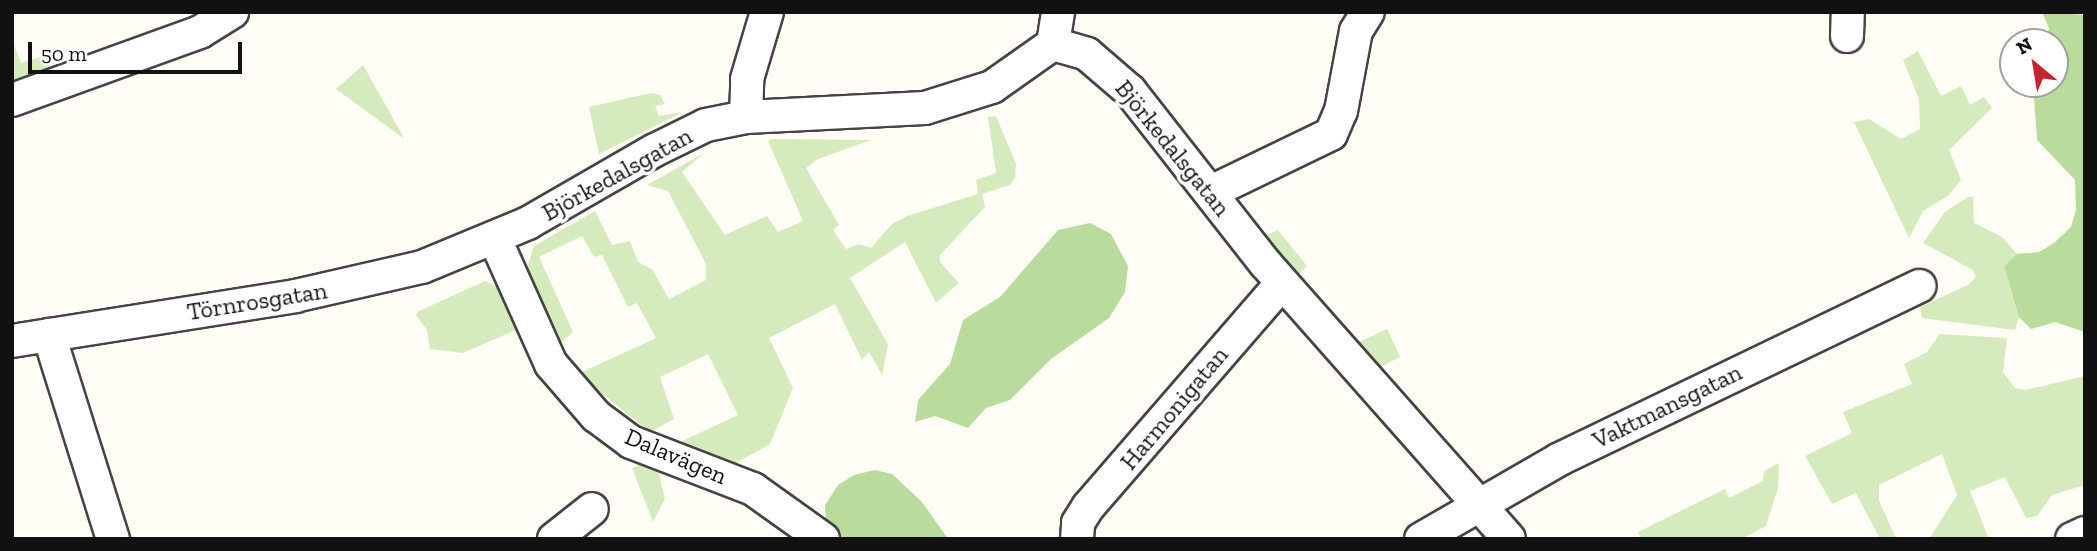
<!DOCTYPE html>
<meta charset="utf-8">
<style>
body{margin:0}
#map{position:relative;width:2097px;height:551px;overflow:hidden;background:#fffdf5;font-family:"Zilla Slab",serif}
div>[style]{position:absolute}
.green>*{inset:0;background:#d5ebbd}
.forest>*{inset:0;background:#b9dc9c}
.roads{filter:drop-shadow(2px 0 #444) drop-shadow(-2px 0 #444) drop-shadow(0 2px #444) drop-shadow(0 -2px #444)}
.street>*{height:32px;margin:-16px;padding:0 16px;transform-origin:16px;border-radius:16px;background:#fff}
span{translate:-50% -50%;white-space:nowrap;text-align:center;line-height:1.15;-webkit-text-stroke:7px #fff;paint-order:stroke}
.street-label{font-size:24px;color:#111}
.frame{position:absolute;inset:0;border:14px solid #111;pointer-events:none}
.north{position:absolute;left:1999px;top:28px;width:70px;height:70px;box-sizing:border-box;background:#fff;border:2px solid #a0a0a0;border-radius:50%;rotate:330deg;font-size:19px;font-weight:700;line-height:28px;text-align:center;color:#111}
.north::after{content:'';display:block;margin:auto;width:24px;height:32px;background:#c4262e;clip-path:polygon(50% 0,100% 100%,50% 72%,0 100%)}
.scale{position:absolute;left:28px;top:42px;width:214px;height:32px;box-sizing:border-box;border:4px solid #111;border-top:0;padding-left:9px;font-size:21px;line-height:24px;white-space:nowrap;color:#111;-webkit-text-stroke:5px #fff;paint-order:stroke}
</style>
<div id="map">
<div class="green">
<div style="clip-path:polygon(12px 40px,21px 63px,45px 56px,51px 71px,12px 85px)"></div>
<div style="clip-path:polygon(1918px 51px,1941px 96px,1961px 86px,1970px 105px,1984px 97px,1992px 108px,1949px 150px,1961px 180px,1949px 195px,1923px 211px,1909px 238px,1854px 122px,1869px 119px,1901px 139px,1920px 129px,1919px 99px,1903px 60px)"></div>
<div style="clip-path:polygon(363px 65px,403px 136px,403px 138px,336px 89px)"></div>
<div style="clip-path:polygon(651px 93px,660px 95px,665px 104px,655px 106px,659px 116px,683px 112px,599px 154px,589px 107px)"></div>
<div style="clip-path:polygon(996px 116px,1016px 164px,1015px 178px,1010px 185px,982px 194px,985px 207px,940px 255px,940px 262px,959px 283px,936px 303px,905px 242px,850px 278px,888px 344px,882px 375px,869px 352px,862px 360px,835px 304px,769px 338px,793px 388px,770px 444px,734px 464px,676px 444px,738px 415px,708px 354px,660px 377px,674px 419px,650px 432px,578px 374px,656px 338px,637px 303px,628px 307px,602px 255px,594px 257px,582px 236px,539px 257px,573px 332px,561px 343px,527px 268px,534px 246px,595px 211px,612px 245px,630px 241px,638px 262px,652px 269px,669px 299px,706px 280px,706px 264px,668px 191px,647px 185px,704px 153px,682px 172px,725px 235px,767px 216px,778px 232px,803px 221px,768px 141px,771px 139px,871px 140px,818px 159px,806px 168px,839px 225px,833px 230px,846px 249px,859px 244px,871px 248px,892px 224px,907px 216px,978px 194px,976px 180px,996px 173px,988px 117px)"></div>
<div style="clip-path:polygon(1968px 197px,1973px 197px,1974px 223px,2002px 237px,2017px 254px,2004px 266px,2019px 317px,2015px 330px,1922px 318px,1920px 307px,1968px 285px,1976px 277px,1973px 270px,1923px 243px,1945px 212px)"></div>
<div style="clip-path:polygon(1278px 230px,1307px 266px,1296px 277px,1265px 236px)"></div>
<div style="clip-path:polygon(485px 281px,496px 286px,518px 329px,463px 353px,430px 349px,427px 330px,416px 315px,419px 311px)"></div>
<div style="clip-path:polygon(1387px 329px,1400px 357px,1376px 369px,1355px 344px)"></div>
<div style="clip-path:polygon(1940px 334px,2007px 338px,2003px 372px,2015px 388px,2026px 390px,2085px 376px,2085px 485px,2052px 495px,2037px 516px,2026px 518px,2005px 477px,1970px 491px,1989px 539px,1929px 539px,1957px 495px,1942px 454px,1879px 485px,1879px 501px,1896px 538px,1880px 539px,1856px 493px,1832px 504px,1805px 456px,1852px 433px,1843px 412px,1912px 384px,1904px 364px,1927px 352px)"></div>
<div style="clip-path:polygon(646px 462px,657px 466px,665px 499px,653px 522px,632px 468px)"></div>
<div style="clip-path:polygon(1779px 463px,1778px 488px,1766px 526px,1741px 539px,1641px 539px,1638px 532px,1725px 489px,1729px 498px,1763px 481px,1764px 471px)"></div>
</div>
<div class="forest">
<div style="clip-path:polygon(2042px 12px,2085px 15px,2085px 332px,2055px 322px,2031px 329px,2019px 317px,2004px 266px,2017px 254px,2039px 252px,2054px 243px,2071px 227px,2076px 210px,2075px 180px,2037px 140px,2033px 84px,2055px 84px,2055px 42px,2045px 42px,2049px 28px)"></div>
<div style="clip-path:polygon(1090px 223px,1111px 234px,1128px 266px,1125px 292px,1109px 318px,1051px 359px,1010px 400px,986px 408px,968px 428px,935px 416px,915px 422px,918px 400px,950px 364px,963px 320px,1000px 297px,1058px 230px)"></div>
<div style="clip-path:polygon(875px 470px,892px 474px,922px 502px,948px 539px,837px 539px,826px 520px,825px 505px,838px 485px,854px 475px)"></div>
</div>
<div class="roads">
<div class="street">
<div style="left:1847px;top:36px;width:24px;rotate:-88deg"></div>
<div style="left:1053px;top:44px;width:32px;rotate:-81deg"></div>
<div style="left:12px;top:100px;width:200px;rotate:-19.9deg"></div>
<div style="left:200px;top:32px;width:38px;rotate:-32deg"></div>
<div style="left:746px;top:117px;width:38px;rotate:-88deg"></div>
<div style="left:747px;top:79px;width:70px;rotate:-73.4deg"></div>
<div style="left:1211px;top:192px;width:133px;rotate:-25.8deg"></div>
<div style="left:1331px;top:134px;width:25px;rotate:-67deg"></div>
<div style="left:1341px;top:111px;width:81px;rotate:-79.4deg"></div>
<div style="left:1356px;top:31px;width:22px;rotate:-58deg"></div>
<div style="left:495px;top:239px;width:137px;rotate:65.9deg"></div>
<div style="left:551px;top:364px;width:69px;rotate:49.1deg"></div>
<div style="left:596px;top:416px;width:44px;rotate:36.6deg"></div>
<div style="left:631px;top:442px;width:131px;rotate:21.1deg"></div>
<div style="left:753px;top:489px;width:86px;rotate:35.5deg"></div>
<div style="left:49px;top:335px;width:214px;rotate:72.6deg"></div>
<div style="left:12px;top:341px;width:287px;rotate:-9deg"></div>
<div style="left:295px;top:296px;width:130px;rotate:-12.9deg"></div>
<div style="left:422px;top:267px;width:115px;rotate:-22.5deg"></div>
<div style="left:528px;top:223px;width:146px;rotate:-29.9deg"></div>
<div style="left:655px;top:150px;width:57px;rotate:-26.1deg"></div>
<div style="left:706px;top:125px;width:41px;rotate:-11.3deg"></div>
<div style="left:746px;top:117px;width:179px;rotate:-2.9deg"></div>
<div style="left:925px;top:108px;width:70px;rotate:-17.4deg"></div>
<div style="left:992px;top:87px;width:75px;rotate:-35.2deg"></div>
<div style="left:1053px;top:44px;width:35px;rotate:16deg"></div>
<div style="left:1087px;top:54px;width:57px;rotate:40.7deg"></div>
<div style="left:1130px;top:91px;width:219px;rotate:51.9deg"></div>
<div style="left:1265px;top:263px;width:368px;rotate:48.5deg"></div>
<div style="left:554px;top:539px;width:48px;rotate:-38.3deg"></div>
<div style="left:1077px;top:539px;width:16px;rotate:-86deg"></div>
<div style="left:1078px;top:523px;width:19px;rotate:-58deg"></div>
<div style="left:1088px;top:507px;width:296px;rotate:-49.1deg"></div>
<div style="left:1421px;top:539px;width:160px;rotate:-29.9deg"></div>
<div style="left:1560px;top:459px;width:399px;rotate:-25.7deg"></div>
<div style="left:2072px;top:539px;width:14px;rotate:-25deg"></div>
</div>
</div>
<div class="street-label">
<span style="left:1173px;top:148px;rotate:51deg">Björkedalsgatan</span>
<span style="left:617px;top:174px;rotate:-29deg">Björkedalsgatan</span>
<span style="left:257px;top:301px;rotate:-9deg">Törnrosgatan</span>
<span style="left:1667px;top:406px;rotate:-26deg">Vaktmansgatan</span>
<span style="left:1174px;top:408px;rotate:-50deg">Harmonigatan</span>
<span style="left:676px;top:456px;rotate:23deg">Dalavägen</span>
</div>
<div class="frame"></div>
<div class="north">N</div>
<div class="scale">50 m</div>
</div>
